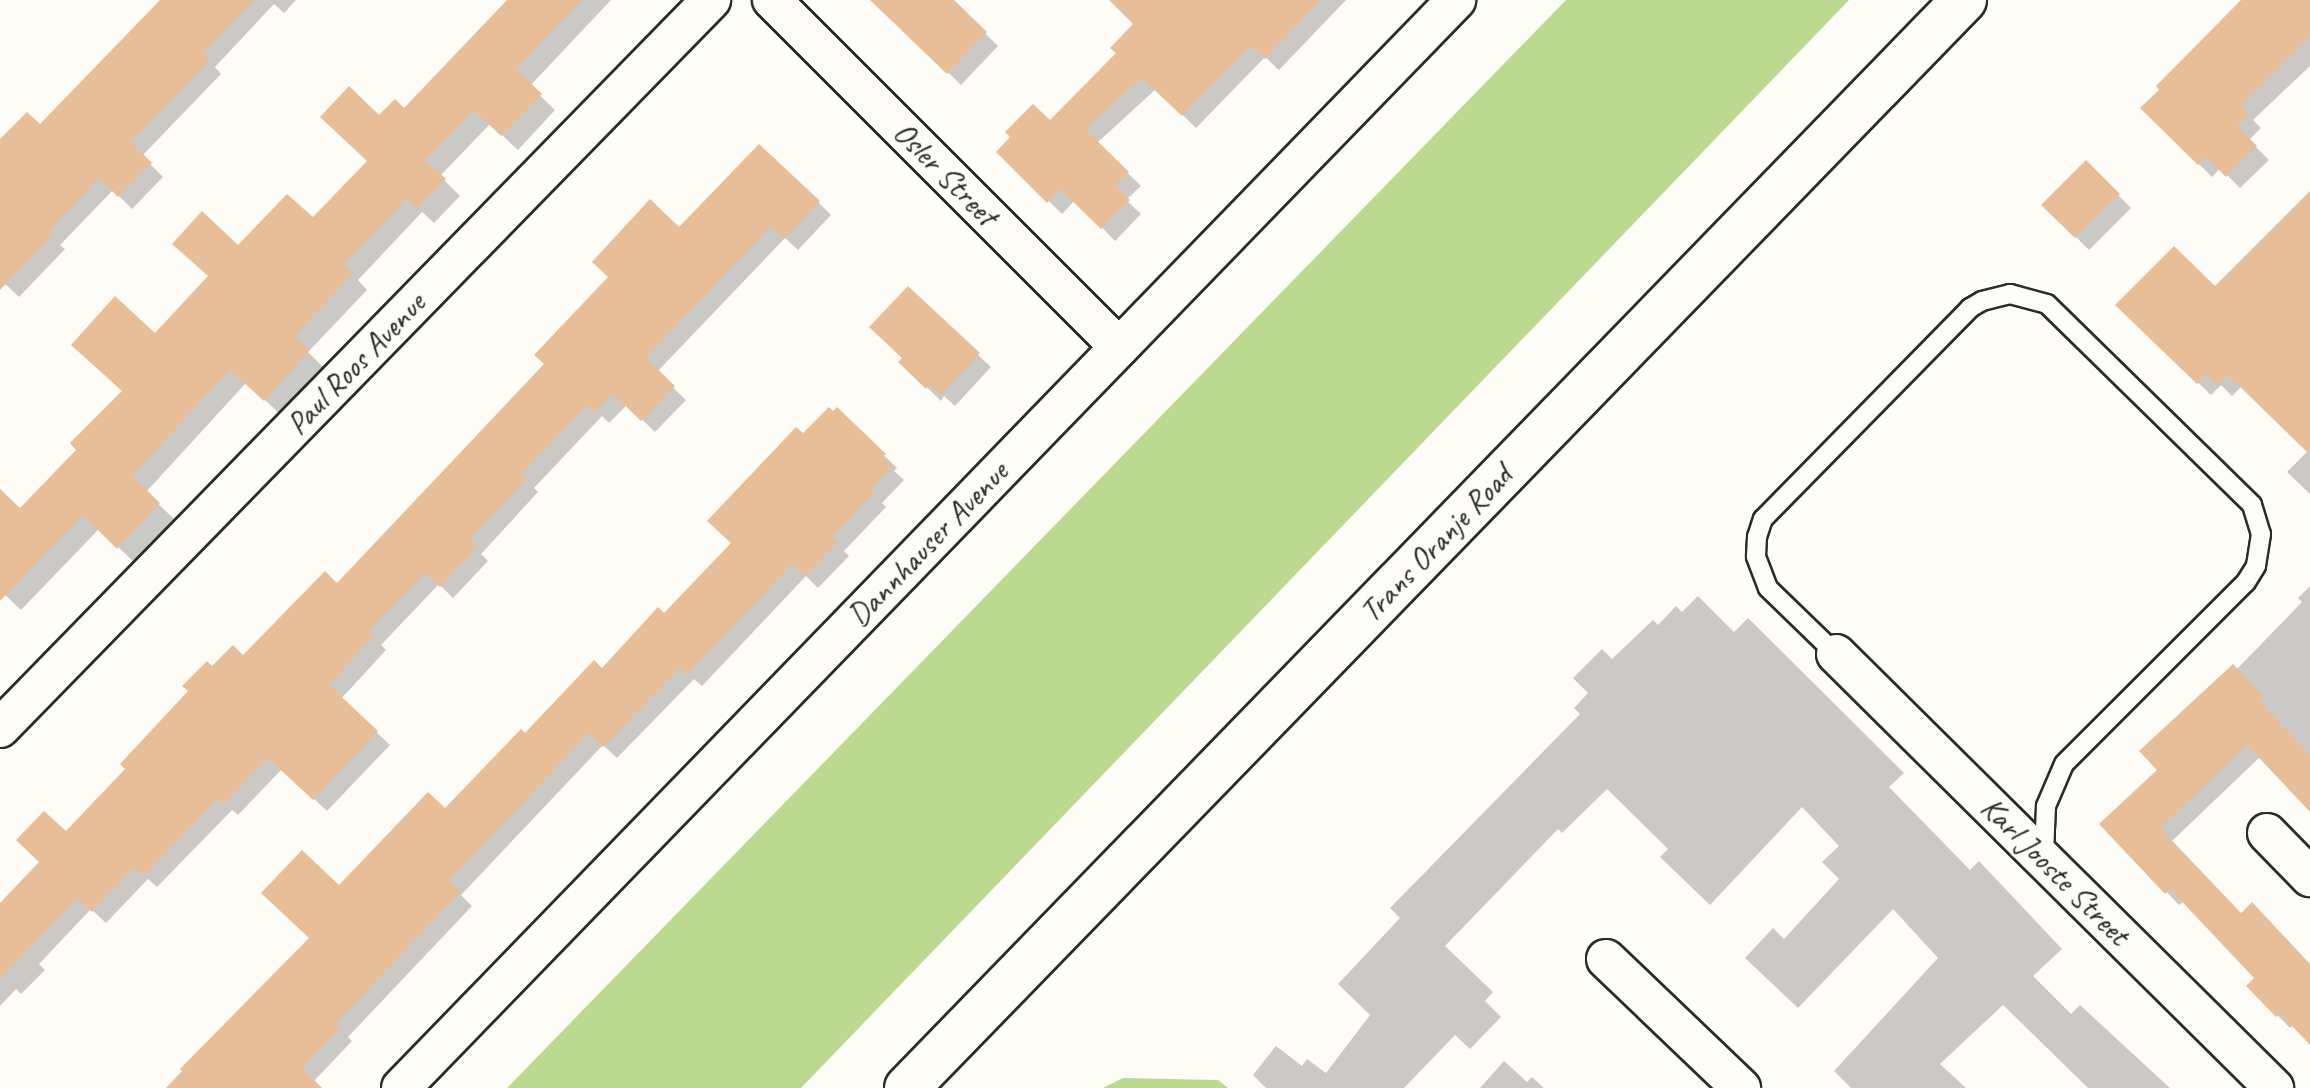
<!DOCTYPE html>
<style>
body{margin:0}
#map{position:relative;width:2310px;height:1088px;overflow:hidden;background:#fdfcf7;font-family:Caveat,sans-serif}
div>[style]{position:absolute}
.green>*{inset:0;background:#bcd990}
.shadow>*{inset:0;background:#0003}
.building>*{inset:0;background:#e7be97}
.roads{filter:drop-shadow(2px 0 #2b2b2b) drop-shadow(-2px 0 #2b2b2b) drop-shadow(0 2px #2b2b2b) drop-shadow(0 -2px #2b2b2b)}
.lane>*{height:18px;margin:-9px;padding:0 9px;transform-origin:9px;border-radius:9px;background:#fdfcf7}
.street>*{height:38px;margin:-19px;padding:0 19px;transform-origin:19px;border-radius:19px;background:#fdfcf7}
.secondary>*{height:44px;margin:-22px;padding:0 22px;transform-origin:22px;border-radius:22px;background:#fdfcf7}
span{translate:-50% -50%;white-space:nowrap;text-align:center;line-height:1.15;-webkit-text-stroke:6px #fdfcf7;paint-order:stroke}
.street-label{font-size:32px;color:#2b2b2b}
</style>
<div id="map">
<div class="green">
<div style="clip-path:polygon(1566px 0,1849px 0,801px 1088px,507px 1088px)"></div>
<div style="clip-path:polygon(1123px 1078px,1218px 1080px,1228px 1088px,1103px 1088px)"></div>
</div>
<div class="shadow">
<div style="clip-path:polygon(162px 0,296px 0,284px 13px,274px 4px,215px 67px,221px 74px,142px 156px,163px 177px,132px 209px,113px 190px,60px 245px,65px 249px,19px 297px,3px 282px,0 286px,0 142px,41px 127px)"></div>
<div style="clip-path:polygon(510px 0,611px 0,530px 86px,555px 110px,518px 150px,490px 124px,440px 176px,460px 196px,434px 223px,422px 212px,358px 280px,367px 290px,308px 352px,323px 367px,280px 414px,246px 383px,146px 492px,174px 519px,134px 562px,99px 529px,21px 610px,0 590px,0 492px,20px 511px,79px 450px,124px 392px,156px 336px,238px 247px,313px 220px,369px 161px,379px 118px,405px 111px)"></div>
<div style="clip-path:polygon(894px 0,951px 0,998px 46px,961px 85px,884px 10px)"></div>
<div style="clip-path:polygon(1174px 0,1346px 0,1279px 70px,1265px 57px,1196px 128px,1156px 89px,1097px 143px,1141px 186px,1126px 200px,1141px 214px,1115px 241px,1075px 200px,1062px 214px,999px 152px,1050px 123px)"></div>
<div style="clip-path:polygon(2243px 0,2310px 0,2310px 66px,2253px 120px,2261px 128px,2249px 140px,2269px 160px,2240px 188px,2220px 168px,2212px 177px,2143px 108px)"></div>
<div style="clip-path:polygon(2086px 163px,2131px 208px,2089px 250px,2044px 205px)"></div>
<div style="clip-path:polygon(818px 202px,831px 215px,798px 250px,785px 238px,657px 372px,686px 400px,655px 432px,627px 405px,609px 423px,602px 416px,534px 488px,538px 492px,481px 554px,488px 561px,453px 598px,439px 584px,381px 645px,386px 650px,341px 699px,390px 745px,327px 811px,282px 769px,238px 815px,232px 810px,157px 887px,148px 879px,106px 923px,91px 909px,39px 964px,45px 970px,21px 994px,16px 989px,0 1006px,0 906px,128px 769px,212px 669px,243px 658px,337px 585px,679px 230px)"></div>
<div style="clip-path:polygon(2310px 220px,2310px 494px,2287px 472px,2308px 451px,2242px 386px,2232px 396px,2221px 385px,2211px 395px,2118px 305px,2215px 289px)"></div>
<div style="clip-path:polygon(978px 355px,991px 367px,955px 406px,944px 396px,941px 401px,901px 362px)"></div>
<div style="clip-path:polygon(837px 410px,897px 468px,894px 471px,904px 480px,882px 503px,886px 507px,844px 551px,849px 556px,818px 588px,806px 576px,702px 686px,694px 679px,617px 758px,603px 745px,461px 895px,472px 906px,348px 1037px,352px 1041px,313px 1082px,319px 1088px,169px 1088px,311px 938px,339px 888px,445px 810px,665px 616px,733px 543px,803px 436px)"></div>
<div style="clip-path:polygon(2310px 586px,2310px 809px,2261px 756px,2171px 842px,2241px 916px,2310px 966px,2310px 1042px,2294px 1025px,2290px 1028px,2249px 986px,2257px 978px,2184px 901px,2179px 905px,2102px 824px,2160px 770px,2236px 670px,2302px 602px,2298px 598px)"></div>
<div style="clip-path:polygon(1698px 596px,1734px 632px,1748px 618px,1904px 773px,1889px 787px,1970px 870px,1979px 861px,2062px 949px,2033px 976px,2071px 1014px,2080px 1005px,2170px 1088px,2088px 1088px,2003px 1005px,1940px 1064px,1966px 1088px,1851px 1088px,1834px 1071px,1938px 958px,1893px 909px,1798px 1008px,1745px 958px,1773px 928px,1784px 939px,1839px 879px,1822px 862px,1839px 846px,1802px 807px,1710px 905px,1660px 857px,1668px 849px,1607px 789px,1562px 833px,1558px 829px,1445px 946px,1493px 992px,1485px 1001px,1501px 1017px,1470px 1049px,1455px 1035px,1404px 1088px,1266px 1088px,1253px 1075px,1276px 1046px,1302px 1066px,1307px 1059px,1326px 1073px,1370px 1015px,1338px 984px,1400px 918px,1390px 908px,1580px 714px,1574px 708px,1588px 693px,1573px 678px,1602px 649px,1612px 659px,1653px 620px,1658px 625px,1676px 606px,1682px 612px)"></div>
<div style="clip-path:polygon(1504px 1061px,1527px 1082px,1532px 1077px,1544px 1088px,1480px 1088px)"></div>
</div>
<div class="building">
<div style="clip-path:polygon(160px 0,254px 0,203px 53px,210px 60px,131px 142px,152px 163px,118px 197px,99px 178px,49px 231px,53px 235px,0 290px,0 139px,27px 112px,40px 124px)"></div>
<div style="clip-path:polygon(507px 0,582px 0,516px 69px,542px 94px,501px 136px,474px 110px,426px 160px,446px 179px,417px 209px,406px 199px,344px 265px,354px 273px,294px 336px,310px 350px,264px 401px,230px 370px,132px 476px,160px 503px,117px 549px,83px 515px,0 601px,0 489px,20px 508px,76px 450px,70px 443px,122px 391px,71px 345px,115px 296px,155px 333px,208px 276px,172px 244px,202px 211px,238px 245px,287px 194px,313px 217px,367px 161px,320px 117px,349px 86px,379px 115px,395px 99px,404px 108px)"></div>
<div style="clip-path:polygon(870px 0,954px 0,987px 32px,947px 74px)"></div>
<div style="clip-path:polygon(1109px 0,1321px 0,1265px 59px,1251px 46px,1182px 116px,1142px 78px,1085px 129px,1129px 172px,1115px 185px,1130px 200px,1101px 229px,1060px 189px,1047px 203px,996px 152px,1010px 137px,1005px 132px,1033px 104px,1050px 120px,1116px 53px,1110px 48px,1133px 24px)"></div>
<div style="clip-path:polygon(2241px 0,2310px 0,2310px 37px,2241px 106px,2249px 114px,2237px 126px,2257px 146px,2226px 177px,2206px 157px,2198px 165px,2140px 108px,2159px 90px,2156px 86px)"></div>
<div style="clip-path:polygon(759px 144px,820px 201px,784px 239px,771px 226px,646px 358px,675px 386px,641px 421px,613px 394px,595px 412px,588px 405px,522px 474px,527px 478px,470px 540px,477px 547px,440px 587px,425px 573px,369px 631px,374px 636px,329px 685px,378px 731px,313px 800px,268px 758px,224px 804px,218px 799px,144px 876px,134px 868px,92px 912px,77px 898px,0 980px,0 903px,39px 862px,16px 840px,44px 811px,66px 831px,125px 769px,120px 764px,188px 691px,182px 686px,207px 661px,212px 666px,233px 645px,243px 655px,325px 571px,337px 583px,544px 364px,534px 355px,608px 277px,592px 262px,650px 199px,679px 227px)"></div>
<div style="clip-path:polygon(2086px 160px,2120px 194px,2075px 238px,2041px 205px)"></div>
<div style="clip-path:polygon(2310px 191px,2310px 455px,2228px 375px,2218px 385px,2207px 374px,2197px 384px,2115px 305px,2174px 246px,2215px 286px)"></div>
<div style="clip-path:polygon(908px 286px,980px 353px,941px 395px,930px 385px,926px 389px,898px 362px,902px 358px,869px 327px)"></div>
<div style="clip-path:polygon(829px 407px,833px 411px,837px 407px,886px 454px,883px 457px,892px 466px,871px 489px,874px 493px,832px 537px,838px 542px,804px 577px,792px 564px,687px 675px,680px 668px,603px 747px,589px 733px,449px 881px,461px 892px,336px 1023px,341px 1027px,302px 1068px,322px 1088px,166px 1088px,182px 1071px,180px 1069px,309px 938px,261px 893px,302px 850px,339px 885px,428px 792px,445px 808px,521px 729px,525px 733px,594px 660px,602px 668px,658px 607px,664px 613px,731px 543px,707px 521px,796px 427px,803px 433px)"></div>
<div style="clip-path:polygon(2233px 664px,2264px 697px,2259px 701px,2310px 755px,2310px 812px,2247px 745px,2160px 828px,2241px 913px,2252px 902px,2310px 964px,2310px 1045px,2280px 1013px,2276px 1017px,2246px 986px,2254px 978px,2170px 889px,2165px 894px,2099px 824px,2157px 770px,2139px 751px)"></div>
</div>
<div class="roads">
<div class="lane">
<div style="left:1836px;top:654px;width:95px;rotate:-135.9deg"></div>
<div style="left:1768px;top:588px;width:34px;rotate:-111deg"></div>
<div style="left:1756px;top:556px;width:19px;rotate:-87deg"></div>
<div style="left:1757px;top:537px;width:19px;rotate:-72deg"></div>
<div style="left:1763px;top:519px;width:296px;rotate:-45.5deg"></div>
<div style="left:1970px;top:308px;width:14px;rotate:-30deg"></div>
<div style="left:1982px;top:301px;width:29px;rotate:-14deg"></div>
<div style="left:2010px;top:294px;width:38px;rotate:15deg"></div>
<div style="left:2047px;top:304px;width:287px;rotate:44.4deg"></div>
<div style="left:2252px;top:505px;width:30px;rotate:73deg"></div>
<div style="left:2261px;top:534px;width:32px;rotate:99deg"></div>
<div style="left:2256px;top:566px;width:19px;rotate:122deg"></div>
<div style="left:2246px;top:582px;width:257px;rotate:135deg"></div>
<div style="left:2064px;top:764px;width:46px;rotate:113.2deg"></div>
<div style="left:2046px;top:806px;width:48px;rotate:92.4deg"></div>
</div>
<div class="street">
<div style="left:772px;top:0;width:491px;rotate:45deg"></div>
<div style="left:1836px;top:654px;width:617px;rotate:44.74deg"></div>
<div style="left:0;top:728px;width:1018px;rotate:-45.68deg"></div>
<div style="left:2267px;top:833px;width:62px;rotate:45.7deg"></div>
<div style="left:1606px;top:959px;width:187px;rotate:43.7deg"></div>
<div style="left:401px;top:1088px;width:1516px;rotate:-45.88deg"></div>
</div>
<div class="secondary">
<div style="left:907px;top:1088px;width:1517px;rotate:-45.83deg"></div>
</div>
</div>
<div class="street-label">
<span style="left:945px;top:174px;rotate:45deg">Osler Street</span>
<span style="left:356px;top:364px;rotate:-46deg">Paul Roos Avenue</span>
<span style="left:928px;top:544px;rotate:-46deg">Dannhauser Avenue</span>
<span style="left:1436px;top:544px;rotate:-46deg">Trans Oranje Road</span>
<span style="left:2055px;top:871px;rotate:45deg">Karl Jooste Street</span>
</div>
</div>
